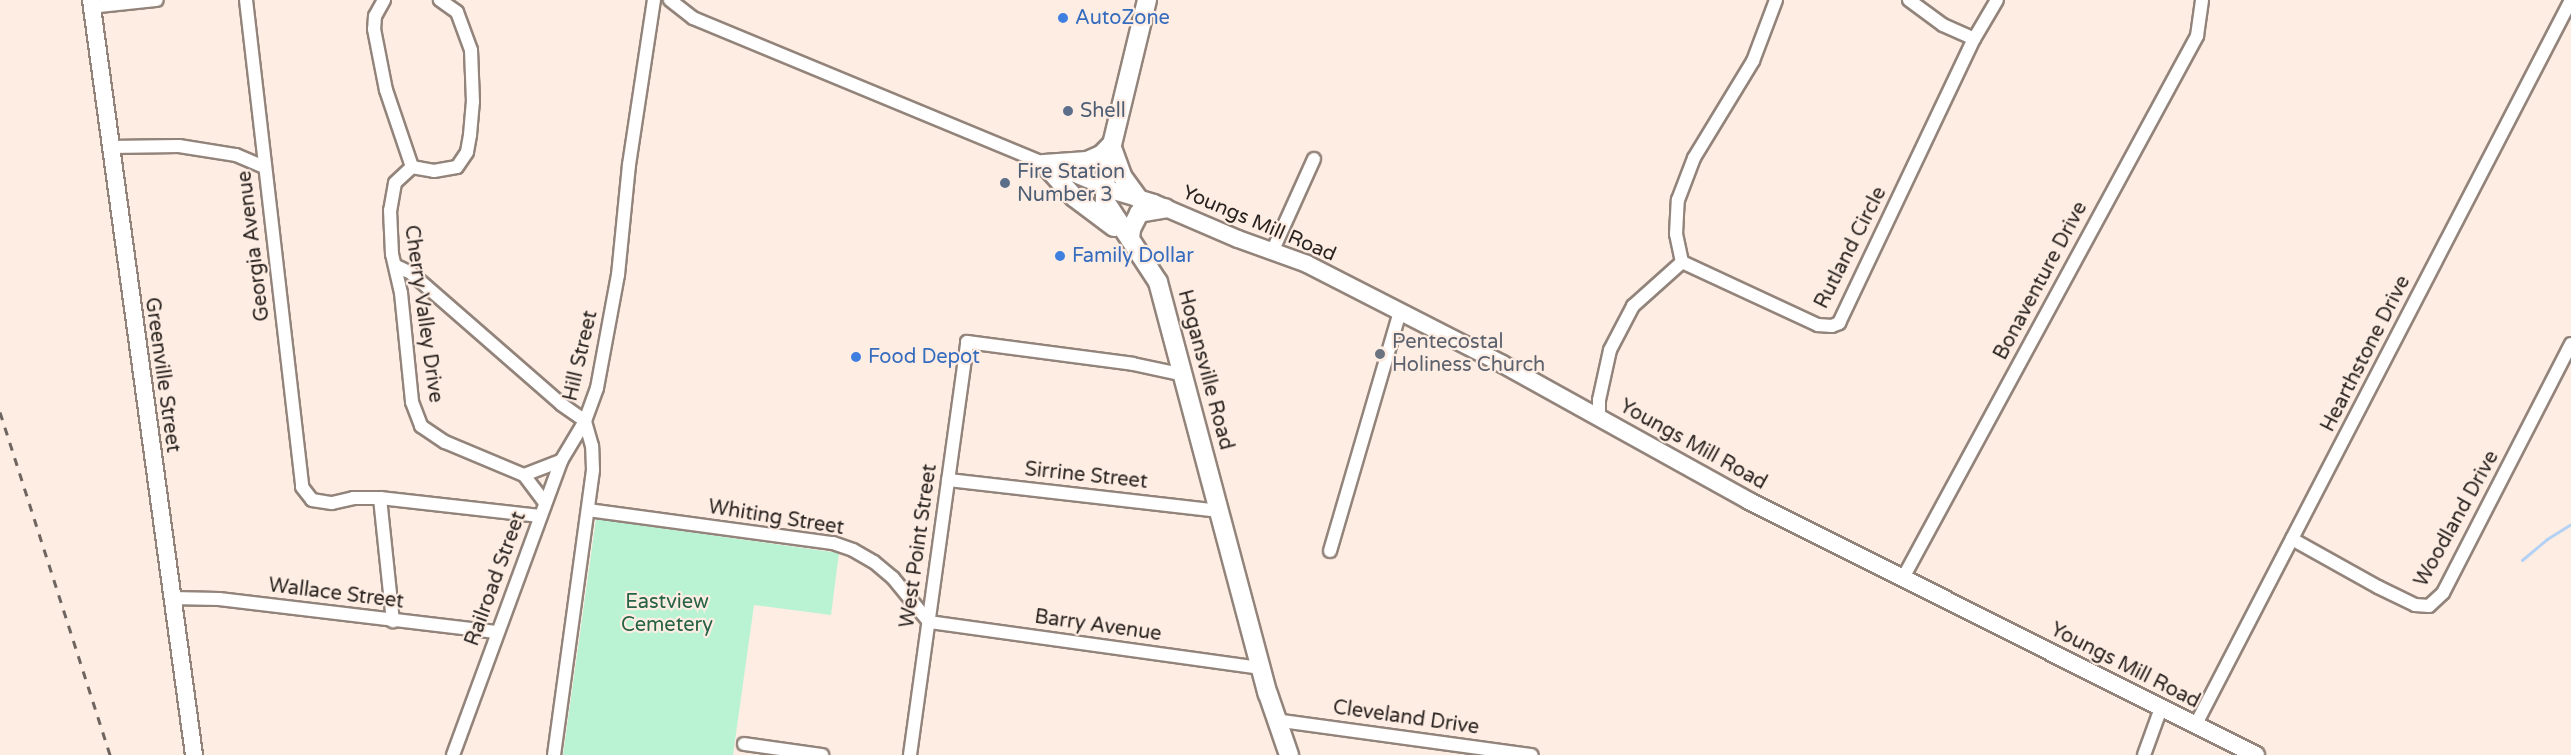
<!DOCTYPE html>
<style>
body{margin:0}
#map{position:relative;width:2571px;height:755px;overflow:hidden;background:#feede3;font-family:"Varela Round",sans-serif}
div>[style]{position:absolute}
.green>*{inset:0;background:#baf3d3}
.stream>*{height:3px;margin:-1.5px;padding:0 1.5px;transform-origin:1.5px;border-radius:1.5px;background:#b3d1f5}
.roads{filter:drop-shadow(2px 0 #93847b) drop-shadow(-2px 0 #93847b) drop-shadow(0 2px #93847b) drop-shadow(0 -2px #93847b)}
.street>*{height:12px;margin:-6px;padding:0 6px;transform-origin:6px;border-radius:6px;background:#fff}
.secondary>*{height:16px;margin:-8px;padding:0 8px;transform-origin:8px;border-radius:8px;background:#fff}
.primary>*{height:18px;margin:-9px;padding:0 9px;transform-origin:9px;border-radius:9px;background:#fff}
.rail>*{height:3px;margin-top:-1.5px;transform-origin:0;background:repeating-linear-gradient(90deg,#6f6560 0 8px,transparent 0 16px)}
.dots>*{width:16px;height:16px;translate:-50% -50%;box-sizing:border-box;border:3px solid #feede3;border-radius:50%}
span{translate:-50% -50%;white-space:nowrap;text-align:center;line-height:1.15;-webkit-text-stroke:4.5px #feede3;paint-order:stroke}
.shop-label{font-size:20px;color:#366cbe}
.left{translate:0 -50%;text-align:left}
.service-label{font-size:20px;color:#4e5e75}
.street-label{font-size:20px;color:#292320}
.worship-label{font-size:20px;color:#5b616d}
.park-label{font-size:20px;color:#276346}
</style>
<div id="map">
<div class="green">
<div style="clip-path:polygon(596px 519px,839px 553px,831px 615px,754px 605px,733px 755px,563px 755px)"></div>
</div>
<div class="stream">
<div style="left:2522px;top:560px;width:33px;rotate:-40deg"></div>
<div style="left:2547px;top:539px;width:28px;rotate:-32deg"></div>
</div>
<div class="roads">
<div class="street">
<div style="left:246px;top:0;width:490px;rotate:83.4deg"></div>
<div style="left:302px;top:487px;width:16px;rotate:52deg"></div>
<div style="left:312px;top:500px;width:20px;rotate:9deg"></div>
<div style="left:332px;top:503px;width:22px;rotate:-13deg"></div>
<div style="left:353px;top:498px;width:27px"></div>
<div style="left:380px;top:498px;width:161px;rotate:6.4deg"></div>
<div style="left:384px;top:0;width:18px;rotate:119deg"></div>
<div style="left:375px;top:16px;width:13px;rotate:94deg"></div>
<div style="left:374px;top:29px;width:62px;rotate:78.9deg"></div>
<div style="left:386px;top:90px;width:81px;rotate:71.3deg"></div>
<div style="left:670px;top:0;width:29px;rotate:38deg"></div>
<div style="left:693px;top:18px;width:445px;rotate:22.5deg"></div>
<div style="left:1909px;top:0;width:42px;rotate:36.3deg"></div>
<div style="left:1943px;top:25px;width:34px;rotate:24deg"></div>
<div style="left:91px;top:7px;width:66px;rotate:-6.1deg"></div>
<div style="left:110px;top:147px;width:69px;rotate:-0.8deg"></div>
<div style="left:179px;top:146px;width:58px;rotate:9deg"></div>
<div style="left:236px;top:155px;width:30px;rotate:23deg"></div>
<div style="left:412px;top:167px;width:23px;rotate:137deg"></div>
<div style="left:395px;top:183px;width:27px;rotate:100deg"></div>
<div style="left:390px;top:210px;width:44px;rotate:87.4deg"></div>
<div style="left:392px;top:254px;width:40px;rotate:77deg"></div>
<div style="left:401px;top:293px;width:110px;rotate:84.2deg"></div>
<div style="left:412px;top:402px;width:26px;rotate:69deg"></div>
<div style="left:421px;top:426px;width:29px;rotate:34deg"></div>
<div style="left:445px;top:442px;width:86px;rotate:22.7deg"></div>
<div style="left:524px;top:475px;width:40px;rotate:-21deg"></div>
<div style="left:412px;top:167px;width:22px;rotate:10deg"></div>
<div style="left:434px;top:171px;width:23px;rotate:-10deg"></div>
<div style="left:457px;top:167px;width:18px;rotate:-56deg"></div>
<div style="left:467px;top:152px;width:17px;rotate:-80deg"></div>
<div style="left:470px;top:135px;width:33px;rotate:-85deg"></div>
<div style="left:473px;top:102px;width:52px;rotate:-92.2deg"></div>
<div style="left:471px;top:50px;width:40px;rotate:-110.2deg"></div>
<div style="left:457px;top:12px;width:21px;rotate:-145deg"></div>
<div style="left:1272px;top:252px;width:102px;rotate:-65.7deg"></div>
<div style="left:1682px;top:262px;width:150px;rotate:24.9deg"></div>
<div style="left:1818px;top:325px;width:14px;rotate:4deg"></div>
<div style="left:1832px;top:326px;width:8px;rotate:-23deg"></div>
<div style="left:1839px;top:323px;width:314px;rotate:-64.6deg"></div>
<div style="left:1974px;top:39px;width:45px;rotate:-59.5deg"></div>
<div style="left:396px;top:266px;width:17px;rotate:25deg"></div>
<div style="left:411px;top:273px;width:199px;rotate:41.1deg"></div>
<div style="left:561px;top:404px;width:29px;rotate:35deg"></div>
<div style="left:1599px;top:416px;width:16px;rotate:-90deg"></div>
<div style="left:1599px;top:400px;width:51px;rotate:-77.6deg"></div>
<div style="left:1610px;top:350px;width:50px;rotate:-62.4deg"></div>
<div style="left:1633px;top:306px;width:66px;rotate:-41.9deg"></div>
<div style="left:1682px;top:262px;width:29px;rotate:-102deg"></div>
<div style="left:1676px;top:234px;width:34px;rotate:-87deg"></div>
<div style="left:1678px;top:200px;width:45px;rotate:-69.1deg"></div>
<div style="left:1694px;top:158px;width:114px;rotate:-58.7deg"></div>
<div style="left:1753px;top:61px;width:65px;rotate:-69.3deg"></div>
<div style="left:524px;top:475px;width:35px;rotate:53deg"></div>
<div style="left:948px;top:480px;width:274px;rotate:6.5deg"></div>
<div style="left:380px;top:498px;width:124px;rotate:84deg"></div>
<div style="left:588px;top:510px;width:247px;rotate:7.7deg"></div>
<div style="left:833px;top:543px;width:21px;rotate:19deg"></div>
<div style="left:853px;top:550px;width:24px;rotate:30deg"></div>
<div style="left:874px;top:562px;width:25px;rotate:40deg"></div>
<div style="left:893px;top:578px;width:57px;rotate:50.7deg"></div>
<div style="left:929px;top:622px;width:335px;rotate:7.9deg"></div>
<div style="left:2292px;top:539px;width:98px;rotate:29.2deg"></div>
<div style="left:2378px;top:587px;width:41px;rotate:25.9deg"></div>
<div style="left:2415px;top:605px;width:14px;rotate:4deg"></div>
<div style="left:2429px;top:606px;width:19px;rotate:-43deg"></div>
<div style="left:2443px;top:593px;width:280px;rotate:-62.8deg"></div>
<div style="left:1330px;top:551px;width:249px;rotate:-73.7deg"></div>
<div style="left:1903px;top:578px;width:617px;rotate:-61.52deg"></div>
<div style="left:2197px;top:36px;width:36px;rotate:-82deg"></div>
<div style="left:171px;top:598px;width:48px;rotate:1.2deg"></div>
<div style="left:219px;top:599px;width:279px;rotate:6.8deg"></div>
<div style="left:1275px;top:720px;width:259px;rotate:7.8deg"></div>
<div style="left:2195px;top:726px;width:818px;rotate:-62.62deg"></div>
<div style="left:744px;top:744px;width:79px;rotate:8deg"></div>
<div style="left:453px;top:755px;width:313px;rotate:-69.8deg"></div>
<div style="left:561px;top:461px;width:47px;rotate:-59deg"></div>
<div style="left:585px;top:421px;width:35px;rotate:-70deg"></div>
<div style="left:597px;top:388px;width:115px;rotate:-79.5deg"></div>
<div style="left:618px;top:275px;width:111px;rotate:-84.3deg"></div>
<div style="left:629px;top:165px;width:167px;rotate:-81.4deg"></div>
<div style="left:554px;top:755px;width:288px;rotate:-82.2deg"></div>
<div style="left:593px;top:470px;width:24px;rotate:-92deg"></div>
<div style="left:592px;top:446px;width:26px;rotate:-106deg"></div>
<div style="left:910px;top:755px;width:417px;rotate:-82.1deg"></div>
<div style="left:967px;top:342px;width:167px;rotate:7.5deg"></div>
<div style="left:1133px;top:364px;width:52px;rotate:12.2deg"></div>
<div style="left:2144px;top:755px;width:50px;rotate:-70.1deg"></div>
</div>
<div class="secondary">
<div style="left:91px;top:0;width:762px;rotate:82.23deg"></div>
<div style="left:1104px;top:188px;width:52px;rotate:16.7deg"></div>
<div style="left:1154px;top:203px;width:91px;rotate:23.2deg"></div>
<div style="left:1238px;top:239px;width:73px;rotate:19.9deg"></div>
<div style="left:1307px;top:264px;width:219px;rotate:27.1deg"></div>
<div style="left:1502px;top:364px;width:282px;rotate:29deg"></div>
<div style="left:1749px;top:501px;width:567px;rotate:26.61deg"></div>
</div>
<div class="primary">
<div style="left:1147px;top:0;width:174px;rotate:103.6deg"></div>
<div style="left:1106px;top:169px;width:32px;rotate:92deg"></div>
<div style="left:1105px;top:201px;width:97px;rotate:56.8deg"></div>
<div style="left:1158px;top:282px;width:426px;rotate:75.1deg"></div>
<div style="left:1268px;top:694px;width:65px;rotate:71deg"></div>
<div style="left:1111px;top:145px;width:33px;rotate:70deg"></div>
<div style="left:1122px;top:176px;width:27px;rotate:54deg"></div>
<div style="left:1044px;top:164px;width:45px;rotate:47.7deg"></div>
<div style="left:1074px;top:197px;width:50px;rotate:36.9deg"></div>
<div style="left:1044px;top:164px;width:43px;rotate:-4deg"></div>
<div style="left:1087px;top:161px;width:15px;rotate:-23deg"></div>
<div style="left:1101px;top:155px;width:14px;rotate:-45deg"></div>
<div style="left:1130px;top:239px;width:10px;rotate:-84deg"></div>
<div style="left:1131px;top:229px;width:18px;rotate:-63deg"></div>
<div style="left:1139px;top:213px;width:27px;rotate:-10deg"></div>
</div>
</div>
<div class="rail">
<div style="left:0;top:412px;width:360px;rotate:72.2deg"></div>
</div>
<div class="dots">
<div style="left:1063px;top:18px;background:#3f7fe0"></div>
<div style="left:1068px;top:111px;background:#5c6f8a"></div>
<div style="left:1005px;top:183px;background:#5c6f8a"></div>
<div style="left:1060px;top:256px;background:#3f7fe0"></div>
<div style="left:1380px;top:354px;background:#6b7280"></div>
<div style="left:856px;top:357px;background:#3f7fe0"></div>
</div>
<div class="shop-label">
<span class="left" style="left:1075px;top:18px">AutoZone</span>
<span class="left" style="left:1072px;top:256px">Family Dollar</span>
<span class="left" style="left:868px;top:357px">Food Depot</span>
</div>
<div class="service-label">
<span class="left" style="left:1080px;top:111px">Shell</span>
<span class="left" style="left:1017px;top:184px">Fire Station<br>Number 3</span>
</div>
<div class="street-label">
<span style="left:1259px;top:224px;rotate:23deg">Youngs Mill Road</span>
<span style="left:254px;top:246px;rotate:-97deg">Georgia Avenue</span>
<span style="left:1851px;top:248px;rotate:-63deg">Rutland Circle</span>
<span style="left:2041px;top:281px;rotate:-62deg">Bonaventure Drive</span>
<span style="left:423px;top:314px;rotate:82deg">Cherry Valley Drive</span>
<span style="left:2366px;top:354px;rotate:-63deg">Hearthstone Drive</span>
<span style="left:581px;top:356px;rotate:-77deg">Hill Street</span>
<span style="left:1205px;top:370px;rotate:75deg">Hogansville Road</span>
<span style="left:162px;top:375px;rotate:82deg">Greenville Street</span>
<span style="left:1693px;top:445px;rotate:29deg">Youngs Mill Road</span>
<span style="left:1086px;top:476px;rotate:6deg">Sirrine Street</span>
<span style="left:776px;top:518px;rotate:9deg">Whiting Street</span>
<span style="left:2457px;top:519px;rotate:-61deg">Woodland Drive</span>
<span style="left:919px;top:546px;rotate:-82deg">West Point Street</span>
<span style="left:496px;top:579px;rotate:-70deg">Railroad Street</span>
<span style="left:336px;top:594px;rotate:7deg">Wallace Street</span>
<span style="left:1098px;top:626px;rotate:8deg">Barry Avenue</span>
<span style="left:2125px;top:666px;rotate:27deg">Youngs Mill Road</span>
<span style="left:1406px;top:718px;rotate:8deg">Cleveland Drive</span>
</div>
<div class="worship-label">
<span class="left" style="left:1392px;top:354px">Pentecostal<br>Holiness Church</span>
</div>
<div class="park-label">
<span style="left:667px;top:614px">Eastview<br>Cemetery</span>
</div>
</div>
